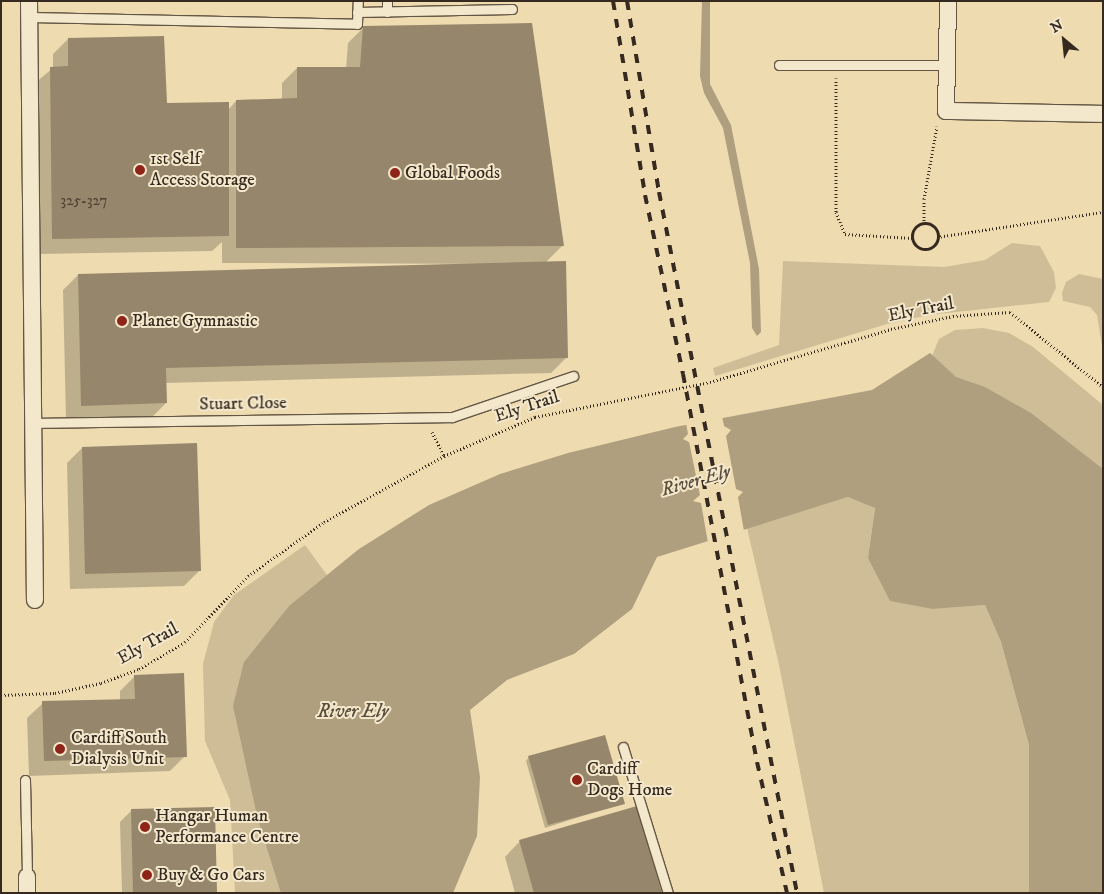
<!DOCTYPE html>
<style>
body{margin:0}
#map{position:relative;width:1104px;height:894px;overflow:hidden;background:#eedbb0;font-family:"IM FELL DW Pica",serif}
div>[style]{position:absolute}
.green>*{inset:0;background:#cfbd98}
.water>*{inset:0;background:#af9f7f}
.pier>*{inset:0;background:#eedbb0}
.shadow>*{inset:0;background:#0003}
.building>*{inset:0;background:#96866b}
.path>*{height:3px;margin-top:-1.5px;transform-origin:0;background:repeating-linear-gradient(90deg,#362a20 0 1px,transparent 0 3.5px)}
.path>.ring{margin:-1.5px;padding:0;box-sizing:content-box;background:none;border:3px solid #362a20;border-radius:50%}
.roads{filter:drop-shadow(1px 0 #645644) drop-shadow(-1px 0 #645644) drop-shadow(0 1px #645644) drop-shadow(0 -1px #645644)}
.lane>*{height:9px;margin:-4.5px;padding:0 4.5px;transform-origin:4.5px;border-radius:4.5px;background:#f4e8cc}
.street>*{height:16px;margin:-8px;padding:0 8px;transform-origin:8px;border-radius:8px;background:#f4e8cc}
.rail>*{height:4px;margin-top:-2px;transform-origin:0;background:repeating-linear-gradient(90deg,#362a20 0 9px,transparent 0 18px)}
.dots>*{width:14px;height:14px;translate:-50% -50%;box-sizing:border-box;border:2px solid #f4e8cc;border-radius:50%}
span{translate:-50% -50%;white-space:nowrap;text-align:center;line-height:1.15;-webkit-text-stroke:4px #f4e8cc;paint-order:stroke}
.number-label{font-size:15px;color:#4e4133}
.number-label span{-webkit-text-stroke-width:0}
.poi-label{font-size:18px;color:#362a20}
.left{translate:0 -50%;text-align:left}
.street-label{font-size:18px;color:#362a20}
.water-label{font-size:19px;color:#5a4d3c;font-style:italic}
.frame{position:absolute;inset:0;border:2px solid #362a20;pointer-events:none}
.north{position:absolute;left:1039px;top:15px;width:50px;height:50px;-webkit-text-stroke:4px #f4e8cc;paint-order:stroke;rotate:332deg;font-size:14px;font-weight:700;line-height:20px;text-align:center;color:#362a20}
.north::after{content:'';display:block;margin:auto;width:18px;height:22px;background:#362a20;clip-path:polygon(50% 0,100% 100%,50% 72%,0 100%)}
</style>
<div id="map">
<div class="green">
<div style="clip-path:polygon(1012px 243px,1040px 246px,1054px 272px,1056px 288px,1049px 302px,929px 315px,887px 324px,715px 376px,713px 368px,779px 345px,783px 261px,944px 267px,985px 260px)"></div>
<div style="clip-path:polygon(1079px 274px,1103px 279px,1103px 352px,1097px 315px,1090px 307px,1063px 301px,1062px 293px,1066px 282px)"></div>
<div style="clip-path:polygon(983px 328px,1009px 333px,1033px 347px,1103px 405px,1103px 476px,961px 384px,932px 356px,939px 339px,955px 330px)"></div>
<div style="clip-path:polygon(848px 497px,875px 507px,868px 558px,933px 609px,985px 605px,1001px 642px,1029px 745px,1029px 893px,824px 893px,779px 665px,747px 528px)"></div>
<div style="clip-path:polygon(305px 545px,327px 575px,290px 605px,281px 893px,235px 893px,230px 800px,205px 741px,203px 664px,214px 622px,234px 595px)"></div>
</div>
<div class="water">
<div style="clip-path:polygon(702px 1px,710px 1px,710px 84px,731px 125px,759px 269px,761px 332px,757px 336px,752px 328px,750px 263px,723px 128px,704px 93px,700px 76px)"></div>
<div style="clip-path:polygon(930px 353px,956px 377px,985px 387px,1031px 413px,1103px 469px,1103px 893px,1029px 893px,1029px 745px,1001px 642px,985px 605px,933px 609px,890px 601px,868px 558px,875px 508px,848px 497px,657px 557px,632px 609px,574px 654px,507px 680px,470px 710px,480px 777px,477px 836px,453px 893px,281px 893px,258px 820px,233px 706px,244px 662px,290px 605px,359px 549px,429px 505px,500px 474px,568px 453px,675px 427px,872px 390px)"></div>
</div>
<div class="pier">
<div style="clip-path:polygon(722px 416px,724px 426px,731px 430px,726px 436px,736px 489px,743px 492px,738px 497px,744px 531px,708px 543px,701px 503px,693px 501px,700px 495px,689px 442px,683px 439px,688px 434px,686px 423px)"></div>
</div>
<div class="shadow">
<div style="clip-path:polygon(363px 28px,562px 246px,545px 263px,567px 357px,551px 373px,165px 383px,166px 403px,151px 418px,66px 421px,63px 290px,78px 275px,510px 264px,222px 263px,222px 242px,212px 251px,37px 254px,35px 83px,53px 68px,53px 54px,68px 39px,166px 105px,228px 110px,236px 101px,282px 100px,282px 83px,297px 68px,346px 68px,348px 43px)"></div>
<div style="clip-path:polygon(82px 448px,200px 570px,184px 586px,70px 589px,67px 463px)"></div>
<div style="clip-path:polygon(135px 676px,185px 756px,170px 771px,29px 776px,27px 718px,43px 703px,120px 700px,120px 691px)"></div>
<div style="clip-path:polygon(529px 757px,623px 803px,545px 828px,526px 761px)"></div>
<div style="clip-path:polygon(131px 811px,216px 893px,122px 893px,120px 822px)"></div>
<div style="clip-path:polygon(520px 841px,661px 893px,515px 893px,505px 857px)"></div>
</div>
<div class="building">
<div style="clip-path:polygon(532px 23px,564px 246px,236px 248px,236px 100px,297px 98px,297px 67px,360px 67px,363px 26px)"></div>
<div style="clip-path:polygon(164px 36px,167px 103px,229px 102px,229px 236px,52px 239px,50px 67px,68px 66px,68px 38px)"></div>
<div style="clip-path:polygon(566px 261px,568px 358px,166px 368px,167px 403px,81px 406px,78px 274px)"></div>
<div style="clip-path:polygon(197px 443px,201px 571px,85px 574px,82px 447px)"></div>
<div style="clip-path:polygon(184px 673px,187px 757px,44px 761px,42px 701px,135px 699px,134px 675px)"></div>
<div style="clip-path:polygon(605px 735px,625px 804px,548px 825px,528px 756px)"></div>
<div style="clip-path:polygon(637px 806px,662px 893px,534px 893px,519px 840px)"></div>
<div style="clip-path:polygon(215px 807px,217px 893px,133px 893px,131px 809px)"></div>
</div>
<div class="path">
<div style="left:836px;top:78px;width:134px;rotate:90deg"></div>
<div style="left:836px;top:212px;width:24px;rotate:68deg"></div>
<div style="left:845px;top:234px;width:67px;rotate:3.4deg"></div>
<div class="ring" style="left:912px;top:223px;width:23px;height:23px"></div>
<div style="left:924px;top:224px;width:25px;rotate:-90deg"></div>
<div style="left:924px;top:199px;width:74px;rotate:-79.9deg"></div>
<div style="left:937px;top:237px;width:168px;rotate:-8.6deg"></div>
<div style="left:432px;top:432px;width:27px;rotate:63deg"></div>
<div style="left:1px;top:695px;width:54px;rotate:-2.1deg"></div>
<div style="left:55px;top:693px;width:47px;rotate:-12.3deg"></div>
<div style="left:101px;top:683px;width:40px;rotate:-20.2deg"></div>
<div style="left:139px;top:669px;width:53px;rotate:-30.4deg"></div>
<div style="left:185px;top:642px;width:91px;rotate:-46.3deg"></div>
<div style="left:248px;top:576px;width:93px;rotate:-35.4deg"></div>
<div style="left:324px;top:522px;width:137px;rotate:-28.8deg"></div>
<div style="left:444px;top:456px;width:99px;rotate:-23.2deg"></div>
<div style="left:535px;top:417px;width:178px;rotate:-11.3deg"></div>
<div style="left:710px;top:382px;width:189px;rotate:-16.3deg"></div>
<div style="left:891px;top:329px;width:63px;rotate:-11.8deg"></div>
<div style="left:953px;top:316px;width:57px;rotate:-4deg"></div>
<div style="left:1010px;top:312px;width:119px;rotate:38.9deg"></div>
</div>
<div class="roads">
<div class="lane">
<div style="left:387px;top:1px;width:11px;rotate:90deg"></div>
<div style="left:357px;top:12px;width:155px;rotate:-1.1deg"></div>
<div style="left:30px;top:17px;width:327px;rotate:1.2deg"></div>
<div style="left:357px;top:24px;width:23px;rotate:-88deg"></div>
<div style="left:779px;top:65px;width:168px"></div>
<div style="left:34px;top:423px;width:418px;rotate:-0.8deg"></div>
<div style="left:452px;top:417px;width:128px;rotate:-18.7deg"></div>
<div style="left:623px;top:747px;width:153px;rotate:72.9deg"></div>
<div style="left:25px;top:780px;width:97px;rotate:88.8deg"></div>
</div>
<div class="street">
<div style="left:29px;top:1px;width:599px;rotate:89.43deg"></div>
<div style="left:948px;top:1px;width:110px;rotate:91deg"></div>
<div style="left:946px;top:111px;width:157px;rotate:1.1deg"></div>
<div style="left:27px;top:877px;width:16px;rotate:90deg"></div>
</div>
</div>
<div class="rail">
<div style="left:613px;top:1px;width:197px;rotate:80.6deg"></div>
<div style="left:645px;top:195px;width:183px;rotate:78deg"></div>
<div style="left:683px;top:374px;width:395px;rotate:79.2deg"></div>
<div style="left:757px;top:762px;width:134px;rotate:77.1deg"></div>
<div style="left:627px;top:1px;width:194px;rotate:80.5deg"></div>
<div style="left:659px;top:192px;width:714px;rotate:78.86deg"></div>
</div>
<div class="dots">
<div style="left:140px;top:170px;background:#8f2418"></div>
<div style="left:395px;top:173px;background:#8f2418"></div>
<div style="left:122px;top:321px;background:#8f2418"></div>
<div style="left:60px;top:749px;background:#8f2418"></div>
<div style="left:577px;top:780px;background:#8f2418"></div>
<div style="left:145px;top:827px;background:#8f2418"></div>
<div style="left:147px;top:875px;background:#8f2418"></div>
</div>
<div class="number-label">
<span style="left:84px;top:201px">325-327</span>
</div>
<div class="poi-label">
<span class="left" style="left:150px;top:170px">1st Self<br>Access Storage</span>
<span class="left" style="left:405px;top:173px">Global Foods</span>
<span class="left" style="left:132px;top:321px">Planet Gymnastic</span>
<span class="left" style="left:71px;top:749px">Cardiff South<br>Dialysis Unit</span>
<span class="left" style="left:587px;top:780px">Cardiff<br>Dogs Home</span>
<span class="left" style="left:155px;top:827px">Hangar Human<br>Performance Centre</span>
<span class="left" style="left:157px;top:875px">Buy &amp; Go Cars</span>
</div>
<div class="street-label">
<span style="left:921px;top:310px;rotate:-11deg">Ely Trail</span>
<span style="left:243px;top:404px;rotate:-1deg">Stuart Close</span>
<span style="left:527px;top:407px;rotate:-18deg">Ely Trail</span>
<span style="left:148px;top:644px;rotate:-29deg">Ely Trail</span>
</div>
<div class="water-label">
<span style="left:696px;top:481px;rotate:-16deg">River Ely</span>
<span style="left:353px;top:712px">River Ely</span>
</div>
<div class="frame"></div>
<div class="north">N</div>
</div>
